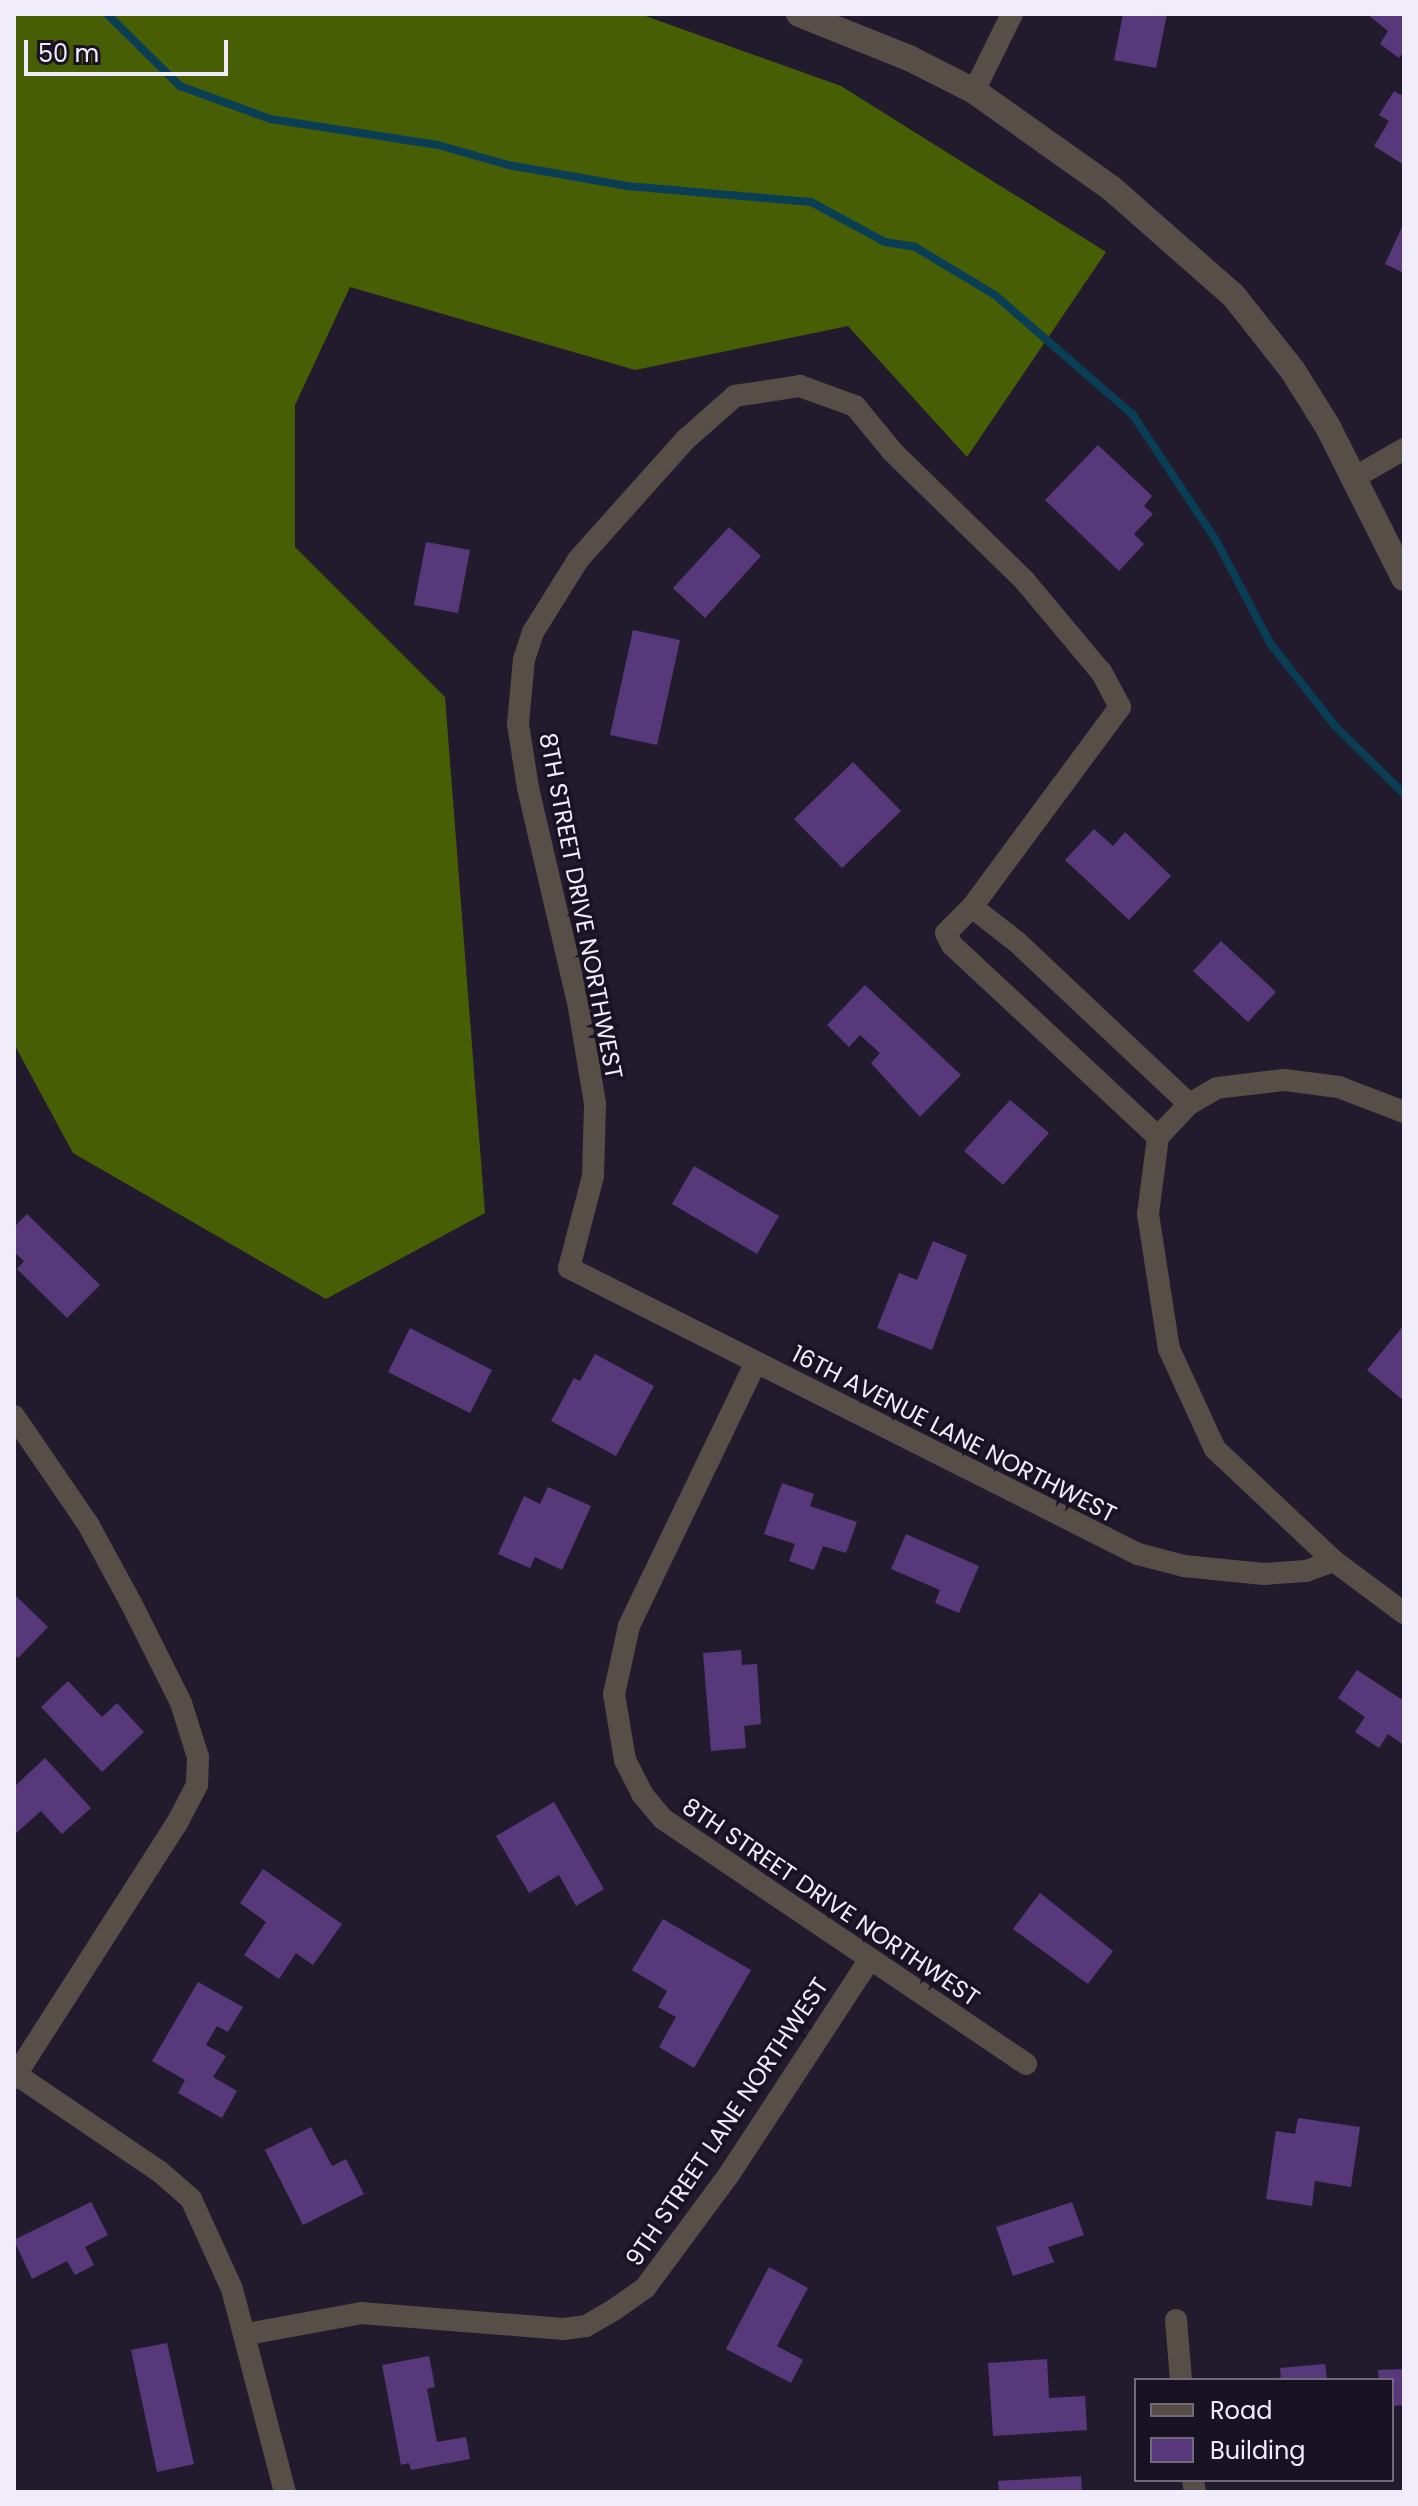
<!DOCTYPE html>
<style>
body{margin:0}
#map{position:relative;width:1418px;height:2506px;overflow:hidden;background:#221b2d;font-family:Poppins,sans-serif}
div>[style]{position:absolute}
.forest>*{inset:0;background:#485e05}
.stream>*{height:8px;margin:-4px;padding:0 4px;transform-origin:4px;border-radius:4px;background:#093e55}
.building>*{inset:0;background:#57397b}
.minor>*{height:22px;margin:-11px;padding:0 11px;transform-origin:11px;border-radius:11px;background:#564e47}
.tertiary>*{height:26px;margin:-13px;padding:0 13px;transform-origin:13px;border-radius:13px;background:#564e47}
span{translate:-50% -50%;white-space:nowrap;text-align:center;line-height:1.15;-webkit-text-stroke:7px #191223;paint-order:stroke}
.street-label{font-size:24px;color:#f0ecf9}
.frame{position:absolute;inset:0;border:16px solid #f0ecf9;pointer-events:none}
.legend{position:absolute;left:1134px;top:2378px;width:260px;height:104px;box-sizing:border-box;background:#191223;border:2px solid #6f6979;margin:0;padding:10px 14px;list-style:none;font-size:24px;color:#f0ecf9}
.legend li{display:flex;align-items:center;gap:16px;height:40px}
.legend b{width:40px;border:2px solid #6f6979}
.scale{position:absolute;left:24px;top:40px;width:204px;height:36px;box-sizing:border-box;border:4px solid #f0ecf9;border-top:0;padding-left:10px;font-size:24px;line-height:28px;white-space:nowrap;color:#f0ecf9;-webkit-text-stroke:6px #191223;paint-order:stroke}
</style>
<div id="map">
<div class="forest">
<div style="clip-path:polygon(14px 14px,640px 14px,841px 86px,1106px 252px,967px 457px,848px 326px,635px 370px,350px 287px,295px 405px,295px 547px,445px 697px,485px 1213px,326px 1299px,73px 1153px,14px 1044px)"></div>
</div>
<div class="stream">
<div style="left:107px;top:14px;width:103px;rotate:44.6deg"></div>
<div style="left:180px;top:86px;width:96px;rotate:20.1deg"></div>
<div style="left:270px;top:119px;width:170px;rotate:8.8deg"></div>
<div style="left:438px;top:145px;width:73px;rotate:15.9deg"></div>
<div style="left:508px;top:165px;width:121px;rotate:10deg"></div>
<div style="left:627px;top:186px;width:185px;rotate:5deg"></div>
<div style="left:811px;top:202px;width:84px;rotate:28.4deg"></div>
<div style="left:885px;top:242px;width:30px;rotate:9deg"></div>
<div style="left:915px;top:247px;width:93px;rotate:31deg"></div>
<div style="left:995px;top:295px;width:183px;rotate:41deg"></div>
<div style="left:1133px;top:415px;width:152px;rotate:56.5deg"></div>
<div style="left:1217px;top:542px;width:114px;rotate:62.3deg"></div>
<div style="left:1270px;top:643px;width:105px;rotate:51.9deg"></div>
<div style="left:1335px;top:726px;width:97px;rotate:44.6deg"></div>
</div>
<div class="building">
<div style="clip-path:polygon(1123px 14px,1167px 14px,1156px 68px,1114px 60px)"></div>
<div style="clip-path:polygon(1367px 14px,1404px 14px,1404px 50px,1399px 58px,1380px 44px,1388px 31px)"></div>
<div style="clip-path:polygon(1404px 90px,1404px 165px,1374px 146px,1389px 121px,1379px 115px,1394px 91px,1401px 95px)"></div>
<div style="clip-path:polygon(1402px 227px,1404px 228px,1404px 273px,1385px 264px)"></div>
<div style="clip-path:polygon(1098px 445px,1152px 496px,1144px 506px,1153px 514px,1134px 534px,1144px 544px,1119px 571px,1045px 500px)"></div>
<div style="clip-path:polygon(729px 527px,761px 556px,705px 618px,673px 588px)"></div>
<div style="clip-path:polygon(426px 542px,470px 550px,458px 613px,414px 605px)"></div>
<div style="clip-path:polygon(633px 630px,680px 640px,657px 745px,610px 735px)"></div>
<div style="clip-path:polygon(853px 762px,901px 811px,842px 868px,794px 819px)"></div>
<div style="clip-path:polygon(1094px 829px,1113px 846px,1125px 832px,1171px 876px,1129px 920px,1065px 860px)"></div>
<div style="clip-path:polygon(1221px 941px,1276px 992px,1248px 1022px,1193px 971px)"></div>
<div style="clip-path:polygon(865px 985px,961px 1075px,920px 1117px,871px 1063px,880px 1053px,860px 1035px,849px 1047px,827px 1025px)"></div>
<div style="clip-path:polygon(1010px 1100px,1049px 1133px,1003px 1185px,964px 1151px)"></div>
<div style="clip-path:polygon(694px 1166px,779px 1216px,757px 1254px,672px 1204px)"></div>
<div style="clip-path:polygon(27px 1214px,100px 1285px,67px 1318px,17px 1269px,24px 1261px,14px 1252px,14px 1227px)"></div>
<div style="clip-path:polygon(933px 1241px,967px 1255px,932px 1350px,877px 1328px,899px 1273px,917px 1280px)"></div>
<div style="clip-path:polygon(1404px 1325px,1404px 1401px,1367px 1370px)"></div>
<div style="clip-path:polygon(410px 1328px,492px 1370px,470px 1413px,388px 1372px)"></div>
<div style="clip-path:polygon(595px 1354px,654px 1386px,616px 1456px,551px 1421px,574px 1378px,580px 1381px)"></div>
<div style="clip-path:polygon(782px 1483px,814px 1494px,810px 1506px,857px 1522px,846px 1553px,823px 1546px,814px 1570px,789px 1561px,795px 1544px,764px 1534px)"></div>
<div style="clip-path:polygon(548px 1487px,591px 1506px,562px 1570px,535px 1557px,530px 1568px,498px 1554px,524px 1496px,540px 1504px)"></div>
<div style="clip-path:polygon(906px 1534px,979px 1566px,959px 1613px,935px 1603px,940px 1590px,891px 1569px)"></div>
<div style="clip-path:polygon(14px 1594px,48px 1627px,18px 1658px,14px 1654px)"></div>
<div style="clip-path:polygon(741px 1650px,742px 1665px,757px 1664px,761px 1724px,744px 1726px,746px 1748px,711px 1751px,703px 1653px)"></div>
<div style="clip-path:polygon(1357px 1670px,1404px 1701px,1404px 1745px,1388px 1734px,1379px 1748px,1355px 1732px,1365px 1717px,1338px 1698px)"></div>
<div style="clip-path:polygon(68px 1681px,102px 1717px,117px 1703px,144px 1732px,102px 1772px,41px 1707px)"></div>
<div style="clip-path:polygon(45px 1758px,91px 1808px,62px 1834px,41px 1811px,14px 1835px,14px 1787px)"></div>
<div style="clip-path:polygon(554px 1802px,604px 1889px,576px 1906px,559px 1875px,529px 1893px,496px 1836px)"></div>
<div style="clip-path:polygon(263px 1869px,342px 1924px,313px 1965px,296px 1953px,279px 1979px,244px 1955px,266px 1922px,240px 1903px)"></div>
<div style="clip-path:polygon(1040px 1893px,1113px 1951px,1088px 1984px,1013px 1929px)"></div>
<div style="clip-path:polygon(663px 1919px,751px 1970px,694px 2068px,659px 2047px,676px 2017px,658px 2007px,667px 1991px,632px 1970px)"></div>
<div style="clip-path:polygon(198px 1982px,243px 2007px,228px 2032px,217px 2026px,206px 2045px,226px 2056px,213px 2077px,237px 2091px,222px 2118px,178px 2093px,185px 2080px,152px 2061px)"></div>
<div style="clip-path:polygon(1298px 2118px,1360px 2127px,1351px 2187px,1315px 2181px,1312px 2206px,1266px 2199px,1276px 2131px,1295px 2134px)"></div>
<div style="clip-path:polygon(311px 2127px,332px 2166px,346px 2159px,364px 2194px,303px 2225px,265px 2150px)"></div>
<div style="clip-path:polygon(91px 2202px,108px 2235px,85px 2247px,94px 2265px,75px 2275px,67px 2261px,32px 2279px,14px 2240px)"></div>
<div style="clip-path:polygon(1072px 2202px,1084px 2235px,1048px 2247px,1054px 2262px,1013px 2276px,996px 2227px)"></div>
<div style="clip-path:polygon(769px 2267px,808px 2288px,777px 2346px,803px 2360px,791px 2383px,726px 2349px)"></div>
<div style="clip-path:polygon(167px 2343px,194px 2464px,157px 2472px,131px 2350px)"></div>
<div style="clip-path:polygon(429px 2356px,435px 2387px,427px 2389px,437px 2442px,466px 2437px,470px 2459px,411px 2470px,409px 2463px,401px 2465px,382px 2365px)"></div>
<div style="clip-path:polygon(1047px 2359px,1049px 2398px,1085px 2396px,1087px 2430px,993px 2436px,988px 2363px)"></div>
<div style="clip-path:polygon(1325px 2364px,1327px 2380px,1269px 2380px,1281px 2377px,1280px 2368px)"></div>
<div style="clip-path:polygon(1404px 2369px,1404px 2405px,1392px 2406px,1392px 2380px,1379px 2380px,1378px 2370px)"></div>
<div style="clip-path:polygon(1081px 2476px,1082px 2492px,999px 2492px,998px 2481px)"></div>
</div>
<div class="minor">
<div style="left:974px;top:91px;width:86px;rotate:-63.7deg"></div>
<div style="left:1352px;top:479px;width:60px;rotate:-30deg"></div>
<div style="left:972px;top:907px;width:249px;rotate:-53.5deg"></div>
<div style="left:1120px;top:707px;width:40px;rotate:-118deg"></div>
<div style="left:1101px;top:672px;width:119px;rotate:-129.9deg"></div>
<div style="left:1025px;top:581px;width:186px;rotate:-135.7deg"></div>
<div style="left:892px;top:451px;width:58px;rotate:-129.4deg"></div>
<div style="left:855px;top:406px;width:59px;rotate:-160deg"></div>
<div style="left:800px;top:386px;width:66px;rotate:171.3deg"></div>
<div style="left:735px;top:396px;width:65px;rotate:138.7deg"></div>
<div style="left:686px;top:439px;width:162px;rotate:131.8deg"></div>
<div style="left:578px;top:560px;width:85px;rotate:122deg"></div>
<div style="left:533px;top:632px;width:28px;rotate:108deg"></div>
<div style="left:524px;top:659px;width:65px;rotate:95.3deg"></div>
<div style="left:518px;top:724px;width:65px;rotate:81.1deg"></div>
<div style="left:528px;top:788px;width:226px;rotate:76.9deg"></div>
<div style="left:579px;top:1008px;width:97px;rotate:80.5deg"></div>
<div style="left:595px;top:1104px;width:72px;rotate:91.6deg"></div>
<div style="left:593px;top:1176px;width:95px;rotate:104.6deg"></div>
<div style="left:569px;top:1268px;width:637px;rotate:26.69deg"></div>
<div style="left:1138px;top:1554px;width:48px;rotate:14.6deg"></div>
<div style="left:1184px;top:1566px;width:80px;rotate:5.7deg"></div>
<div style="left:1264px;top:1574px;width:42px;rotate:-4.1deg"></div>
<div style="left:1306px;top:1571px;width:30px;rotate:-20deg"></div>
<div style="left:1404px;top:1112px;width:70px;rotate:-159deg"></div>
<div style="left:1339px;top:1087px;width:55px;rotate:-172.7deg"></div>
<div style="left:1284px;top:1080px;width:67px;rotate:173.2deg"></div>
<div style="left:1217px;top:1088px;width:32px;rotate:150deg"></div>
<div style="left:1189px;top:1104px;width:45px;rotate:133.2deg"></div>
<div style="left:1158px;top:1137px;width:78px;rotate:97.4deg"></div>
<div style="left:1148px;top:1214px;width:137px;rotate:81.2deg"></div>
<div style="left:1169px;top:1349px;width:110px;rotate:65.3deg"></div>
<div style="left:1215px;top:1449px;width:163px;rotate:43.3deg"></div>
<div style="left:1334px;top:1561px;width:87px;rotate:36.6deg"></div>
<div style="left:1158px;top:1137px;width:282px;rotate:-137deg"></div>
<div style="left:952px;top:945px;width:13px;rotate:-117deg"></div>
<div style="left:946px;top:933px;width:37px;rotate:-45deg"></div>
<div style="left:972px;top:907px;width:57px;rotate:37.9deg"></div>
<div style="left:1017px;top:942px;width:236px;rotate:43.3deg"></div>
<div style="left:755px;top:1364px;width:291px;rotate:115.7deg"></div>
<div style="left:629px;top:1626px;width:70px;rotate:102.4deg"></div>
<div style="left:614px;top:1694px;width:67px;rotate:80.5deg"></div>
<div style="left:625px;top:1760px;width:38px;rotate:63deg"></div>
<div style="left:642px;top:1794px;width:33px;rotate:50deg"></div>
<div style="left:663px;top:1819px;width:438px;rotate:34deg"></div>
<div style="left:14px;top:1416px;width:131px;rotate:55.6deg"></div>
<div style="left:88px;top:1524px;width:92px;rotate:61.5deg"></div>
<div style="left:132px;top:1605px;width:110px;rotate:63.4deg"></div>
<div style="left:181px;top:1703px;width:57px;rotate:72.5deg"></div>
<div style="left:198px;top:1757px;width:28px;rotate:92deg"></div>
<div style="left:197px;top:1785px;width:43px;rotate:117.8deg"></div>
<div style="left:177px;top:1823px;width:303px;rotate:122.6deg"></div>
<div style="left:14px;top:2073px;width:175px;rotate:34.1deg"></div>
<div style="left:159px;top:2171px;width:43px;rotate:41.2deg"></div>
<div style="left:191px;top:2199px;width:99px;rotate:65.5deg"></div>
<div style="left:232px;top:2289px;width:210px;rotate:75.4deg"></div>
<div style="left:1176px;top:2320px;width:60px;rotate:85.2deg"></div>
<div style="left:247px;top:2334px;width:116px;rotate:-10.4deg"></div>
<div style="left:361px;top:2313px;width:203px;rotate:4.5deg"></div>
<div style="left:563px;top:2329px;width:23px;rotate:-7deg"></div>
<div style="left:586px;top:2326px;width:34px;rotate:-30deg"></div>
<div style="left:615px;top:2309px;width:37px;rotate:-35deg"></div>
<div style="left:645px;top:2288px;width:139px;rotate:-53.5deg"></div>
<div style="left:728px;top:2176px;width:256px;rotate:-56.8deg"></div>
<div style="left:1193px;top:2480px;width:12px;rotate:81deg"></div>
</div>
<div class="tertiary">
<div style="left:799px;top:14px;width:118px;rotate:21.8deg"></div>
<div style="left:909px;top:58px;width:73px;rotate:26.9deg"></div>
<div style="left:974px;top:91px;width:168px;rotate:35.3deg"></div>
<div style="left:1111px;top:188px;width:162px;rotate:41.3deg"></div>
<div style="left:1233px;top:295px;width:97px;rotate:51.7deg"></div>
<div style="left:1293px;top:371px;width:66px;rotate:58deg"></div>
<div style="left:1328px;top:427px;width:169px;rotate:63.3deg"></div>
</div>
<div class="street-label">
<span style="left:581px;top:906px;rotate:79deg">8TH STREET DRIVE NORTHWEST</span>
<span style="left:954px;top:1434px;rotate:27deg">16TH AVENUE LANE NORTHWEST</span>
<span style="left:831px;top:1902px;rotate:34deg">8TH STREET DRIVE NORTHWEST</span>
<span style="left:727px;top:2122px;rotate:-56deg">9TH STREET LANE NORTHWEST</span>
</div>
<div class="frame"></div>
<ul class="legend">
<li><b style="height:10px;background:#564e47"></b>Road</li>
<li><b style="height:22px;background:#57397b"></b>Building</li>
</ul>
<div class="scale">50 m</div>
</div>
